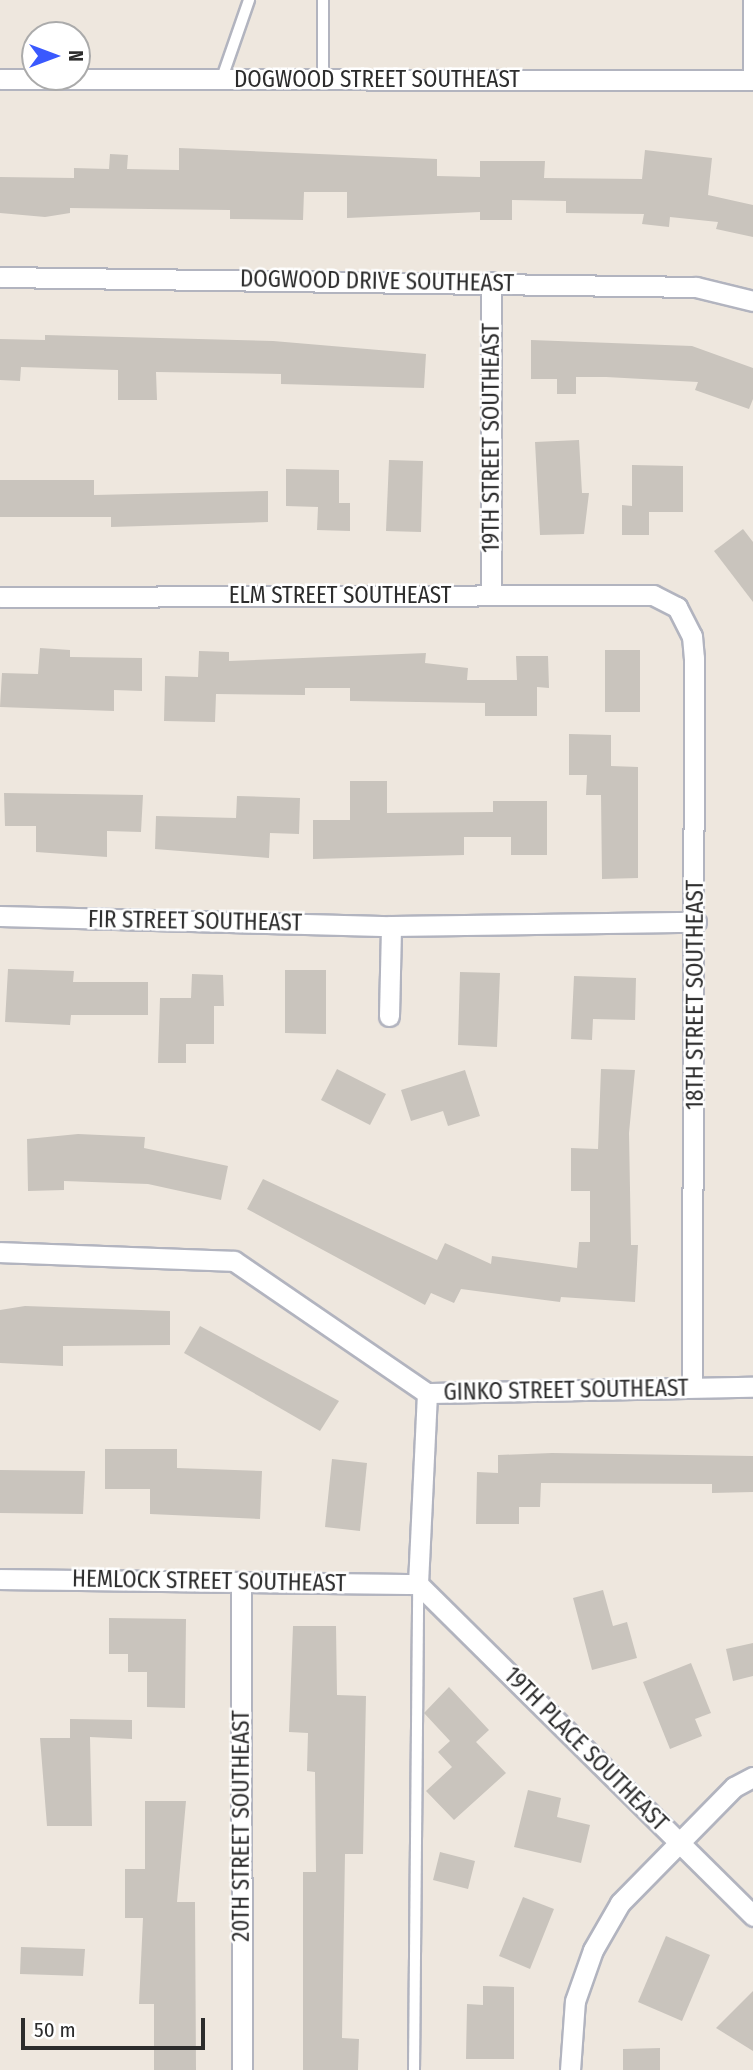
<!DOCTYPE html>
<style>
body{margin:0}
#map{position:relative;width:753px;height:2070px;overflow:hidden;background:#eee7de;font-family:"Fira Sans Condensed",sans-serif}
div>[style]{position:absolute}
.building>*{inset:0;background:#c9c4bd}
.roads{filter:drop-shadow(2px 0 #b2b4bf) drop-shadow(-2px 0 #b2b4bf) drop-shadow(0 2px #b2b4bf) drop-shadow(0 -2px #b2b4bf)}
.service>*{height:10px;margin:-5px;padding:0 5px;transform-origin:5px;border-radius:5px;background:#fff}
.minor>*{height:19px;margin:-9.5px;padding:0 9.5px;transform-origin:9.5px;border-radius:9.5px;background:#fff}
span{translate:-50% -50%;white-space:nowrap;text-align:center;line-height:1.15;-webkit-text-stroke:5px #fff;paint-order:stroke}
.street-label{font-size:23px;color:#2c2c2c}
.north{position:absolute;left:21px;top:21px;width:70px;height:70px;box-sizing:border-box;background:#fff;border:2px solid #ababab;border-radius:50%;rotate:90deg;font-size:19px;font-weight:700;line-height:28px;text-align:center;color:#2c2c2c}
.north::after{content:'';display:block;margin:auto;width:24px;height:32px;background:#3a59fe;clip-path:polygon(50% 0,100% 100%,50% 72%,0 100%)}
.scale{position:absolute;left:21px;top:2018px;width:184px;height:32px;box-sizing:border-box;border:4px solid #2c2c2c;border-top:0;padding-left:9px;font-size:21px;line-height:24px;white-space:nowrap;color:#2c2c2c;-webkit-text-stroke:5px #fff;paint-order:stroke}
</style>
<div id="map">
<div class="building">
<div style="clip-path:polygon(179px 148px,437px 159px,437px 176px,480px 177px,480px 161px,545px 161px,544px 178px,642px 179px,645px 150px,712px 158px,708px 195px,753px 205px,753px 237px,716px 229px,718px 222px,670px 217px,669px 227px,642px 224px,644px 214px,566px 213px,566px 201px,512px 200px,512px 220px,480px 220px,480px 212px,347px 218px,347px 192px,304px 192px,303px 220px,230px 219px,230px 210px,70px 208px,70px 213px,45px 217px,0 213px,0 177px,74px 178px,74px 168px,109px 169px,110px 154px,128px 155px,127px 169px,179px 170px)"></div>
<div style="clip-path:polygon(45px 335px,273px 341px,426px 354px,424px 388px,281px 384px,281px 374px,156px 372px,157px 400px,118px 400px,118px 370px,21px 367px,20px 381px,0 380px,0 339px,45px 340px)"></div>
<div style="clip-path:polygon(531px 340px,692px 346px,753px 368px,753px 399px,749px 409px,695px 390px,698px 382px,606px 377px,576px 377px,576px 394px,557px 394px,557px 379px,531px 379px)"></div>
<div style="clip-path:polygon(579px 440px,582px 493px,589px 493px,584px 534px,540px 535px,535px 442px)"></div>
<div style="clip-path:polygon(389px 460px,423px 461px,421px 532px,386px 531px)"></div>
<div style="clip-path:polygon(632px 465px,683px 466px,683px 512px,649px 512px,649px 535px,622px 535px,622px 505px,632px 506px)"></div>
<div style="clip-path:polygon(286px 469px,339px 470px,339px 503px,350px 503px,350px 531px,317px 530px,318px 507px,286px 506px)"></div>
<div style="clip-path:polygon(0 480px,94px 480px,94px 495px,268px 491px,268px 522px,111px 527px,111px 517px,0 517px)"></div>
<div style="clip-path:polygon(743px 529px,753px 542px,753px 602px,714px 551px)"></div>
<div style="clip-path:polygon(40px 648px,70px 650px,70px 657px,142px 658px,142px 691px,114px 690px,114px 711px,0 707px,2px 673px,38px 674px)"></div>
<div style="clip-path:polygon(605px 650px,640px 650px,640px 712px,605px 712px)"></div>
<div style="clip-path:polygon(199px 651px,229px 652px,229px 661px,426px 653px,425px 663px,468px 668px,467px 680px,517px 680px,516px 656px,548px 656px,549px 688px,537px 687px,537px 716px,485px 716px,485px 703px,350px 701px,350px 688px,305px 688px,305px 695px,216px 694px,215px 722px,164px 721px,165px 676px,198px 677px)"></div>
<div style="clip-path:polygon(569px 734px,611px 735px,611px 766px,638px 767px,638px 878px,602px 879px,601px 795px,586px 795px,587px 775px,569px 775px)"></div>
<div style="clip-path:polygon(350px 781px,387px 781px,387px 813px,493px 812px,493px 801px,547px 801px,547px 855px,511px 855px,511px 837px,464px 837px,464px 855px,313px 859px,313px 820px,350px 820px)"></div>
<div style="clip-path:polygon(4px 793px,143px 795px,141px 832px,107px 831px,107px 857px,36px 852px,36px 826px,5px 826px)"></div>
<div style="clip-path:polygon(237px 796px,300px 798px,299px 834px,270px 833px,269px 858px,155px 849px,156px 816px,236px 818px)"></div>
<div style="clip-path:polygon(8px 969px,74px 971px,73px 982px,148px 982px,148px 1015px,71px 1015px,70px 1025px,5px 1022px)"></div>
<div style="clip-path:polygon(285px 970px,326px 970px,326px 1034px,285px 1033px)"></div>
<div style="clip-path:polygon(460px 972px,500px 973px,497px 1047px,458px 1045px)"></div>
<div style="clip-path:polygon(192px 974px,223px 975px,224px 1006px,214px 1006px,214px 1044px,186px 1044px,186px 1063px,158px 1063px,160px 998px,191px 998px)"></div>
<div style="clip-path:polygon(574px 976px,636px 978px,635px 1020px,593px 1019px,592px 1040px,571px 1039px)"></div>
<div style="clip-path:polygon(337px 1069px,386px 1094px,370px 1125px,321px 1100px)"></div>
<div style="clip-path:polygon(601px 1069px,635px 1070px,629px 1133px,631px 1245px,638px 1245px,635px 1302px,561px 1297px,560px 1302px,461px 1289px,454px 1303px,431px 1293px,425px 1305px,247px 1209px,263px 1179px,437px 1260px,445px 1243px,491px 1264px,492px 1256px,577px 1268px,579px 1242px,590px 1242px,590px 1191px,571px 1191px,571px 1148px,598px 1149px)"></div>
<div style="clip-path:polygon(465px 1070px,480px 1116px,448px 1126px,443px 1111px,411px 1121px,401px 1090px)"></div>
<div style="clip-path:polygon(78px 1134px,145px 1137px,144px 1148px,228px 1166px,221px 1200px,148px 1184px,64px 1181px,64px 1190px,28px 1191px,27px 1139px)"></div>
<div style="clip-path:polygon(25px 1306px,170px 1311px,170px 1345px,63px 1346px,63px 1366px,0 1363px,0 1310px)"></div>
<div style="clip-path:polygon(200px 1326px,339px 1401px,320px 1431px,184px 1353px)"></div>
<div style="clip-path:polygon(105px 1449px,177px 1449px,177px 1468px,262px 1471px,260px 1519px,150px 1514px,150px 1489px,105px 1489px)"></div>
<div style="clip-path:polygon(552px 1453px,753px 1456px,753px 1492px,712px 1493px,712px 1484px,541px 1483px,540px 1507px,519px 1507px,519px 1524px,476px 1524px,477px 1472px,498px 1473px,498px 1455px)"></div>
<div style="clip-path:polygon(332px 1459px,367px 1463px,360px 1531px,325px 1527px)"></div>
<div style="clip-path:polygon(0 1470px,85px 1471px,83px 1514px,0 1513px)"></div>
<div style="clip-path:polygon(603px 1590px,613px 1626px,627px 1622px,637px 1658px,592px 1670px,573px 1598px)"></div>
<div style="clip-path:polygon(109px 1618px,186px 1619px,185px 1708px,147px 1707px,147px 1672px,128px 1672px,128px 1654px,109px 1654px)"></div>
<div style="clip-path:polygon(293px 1626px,336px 1626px,337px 1695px,366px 1696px,363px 1854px,345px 1854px,342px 2038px,359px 2039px,358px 2070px,303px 2070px,303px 1872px,316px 1872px,315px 1772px,307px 1771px,308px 1733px,289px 1732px)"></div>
<div style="clip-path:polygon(753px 1643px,753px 1676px,733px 1681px,726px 1649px)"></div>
<div style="clip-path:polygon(691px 1663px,711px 1713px,695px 1719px,702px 1736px,670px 1749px,643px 1682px)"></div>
<div style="clip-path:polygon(449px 1687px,489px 1730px,476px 1742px,506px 1773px,454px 1820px,426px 1791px,452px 1767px,438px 1752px,450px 1741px,424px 1713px)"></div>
<div style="clip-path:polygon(70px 1719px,132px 1720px,132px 1739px,90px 1737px,92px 1826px,47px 1826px,40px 1738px,70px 1738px)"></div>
<div style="clip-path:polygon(528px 1790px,561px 1798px,557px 1817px,590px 1825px,581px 1863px,514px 1847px)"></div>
<div style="clip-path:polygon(145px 1801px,186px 1801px,177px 1902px,195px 1902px,196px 2070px,154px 2070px,154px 2004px,139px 2004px,143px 1918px,125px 1918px,125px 1869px,145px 1869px)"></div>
<div style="clip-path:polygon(440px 1852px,475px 1861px,468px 1889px,433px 1880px)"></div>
<div style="clip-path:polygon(523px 1897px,554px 1909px,530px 1969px,499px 1956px)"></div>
<div style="clip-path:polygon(666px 1936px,710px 1955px,682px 2021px,638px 2002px)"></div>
<div style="clip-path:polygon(21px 1947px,85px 1949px,83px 1976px,20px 1974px)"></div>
<div style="clip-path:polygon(483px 1986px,514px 1987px,514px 2059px,466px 2059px,467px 2004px,483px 2005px)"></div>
<div style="clip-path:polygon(753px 1991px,753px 2051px,716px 2028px)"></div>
<div style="clip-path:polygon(660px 2048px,660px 2070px,623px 2070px,623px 2049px)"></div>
</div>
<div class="roads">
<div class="service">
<div style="left:749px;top:0;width:80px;rotate:90deg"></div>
<div style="left:222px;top:78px;width:83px;rotate:-70.9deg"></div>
<div style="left:323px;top:78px;width:78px;rotate:-90deg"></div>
<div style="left:414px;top:2070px;width:486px;rotate:-89.5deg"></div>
</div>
<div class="minor">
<div style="left:0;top:79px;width:753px;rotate:0.08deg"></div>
<div style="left:0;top:277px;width:696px;rotate:0.82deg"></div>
<div style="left:696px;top:287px;width:59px;rotate:13.8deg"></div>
<div style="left:491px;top:282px;width:312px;rotate:90deg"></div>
<div style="left:0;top:597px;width:653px;rotate:-0.18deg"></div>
<div style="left:653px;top:595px;width:27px;rotate:27deg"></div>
<div style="left:677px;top:607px;width:33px;rotate:63deg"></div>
<div style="left:692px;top:636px;width:22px;rotate:85deg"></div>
<div style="left:694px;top:658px;width:728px;rotate:90.16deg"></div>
<div style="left:0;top:916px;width:391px;rotate:1.5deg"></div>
<div style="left:391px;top:926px;width:305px;rotate:-0.8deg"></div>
<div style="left:389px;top:1016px;width:90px;rotate:-88.7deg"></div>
<div style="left:0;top:1252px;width:234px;rotate:2.2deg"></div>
<div style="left:234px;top:1261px;width:234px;rotate:34.4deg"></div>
<div style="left:427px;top:1393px;width:326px;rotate:-1.1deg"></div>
<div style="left:0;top:1579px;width:418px;rotate:0.7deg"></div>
<div style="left:241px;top:1582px;width:488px;rotate:89.9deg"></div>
<div style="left:418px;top:1584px;width:472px;rotate:44.7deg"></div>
<div style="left:418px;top:1584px;width:191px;rotate:-87.3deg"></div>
<div style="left:570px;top:2070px;width:69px;rotate:-85.9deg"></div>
<div style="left:575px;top:2001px;width:54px;rotate:-70.6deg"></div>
<div style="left:593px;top:1950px;width:54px;rotate:-60.1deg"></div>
<div style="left:620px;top:1903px;width:163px;rotate:-45.5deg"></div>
<div style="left:734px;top:1787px;width:21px;rotate:-28deg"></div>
</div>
</div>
<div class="street-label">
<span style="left:377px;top:79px">DOGWOOD STREET SOUTHEAST</span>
<span style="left:377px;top:281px;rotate:1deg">DOGWOOD DRIVE SOUTHEAST</span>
<span style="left:491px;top:438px;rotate:-90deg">19TH STREET SOUTHEAST</span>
<span style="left:340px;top:595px">ELM STREET SOUTHEAST</span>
<span style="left:195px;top:921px;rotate:1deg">FIR STREET SOUTHEAST</span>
<span style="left:695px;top:995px;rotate:-90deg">18TH STREET SOUTHEAST</span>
<span style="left:566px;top:1390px;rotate:-1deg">GINKO STREET SOUTHEAST</span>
<span style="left:209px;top:1581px;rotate:1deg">HEMLOCK STREET SOUTHEAST</span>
<span style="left:586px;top:1749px;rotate:45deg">19TH PLACE SOUTHEAST</span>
<span style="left:241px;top:1826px;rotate:-90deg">20TH STREET SOUTHEAST</span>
</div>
<div class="north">N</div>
<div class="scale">50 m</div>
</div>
